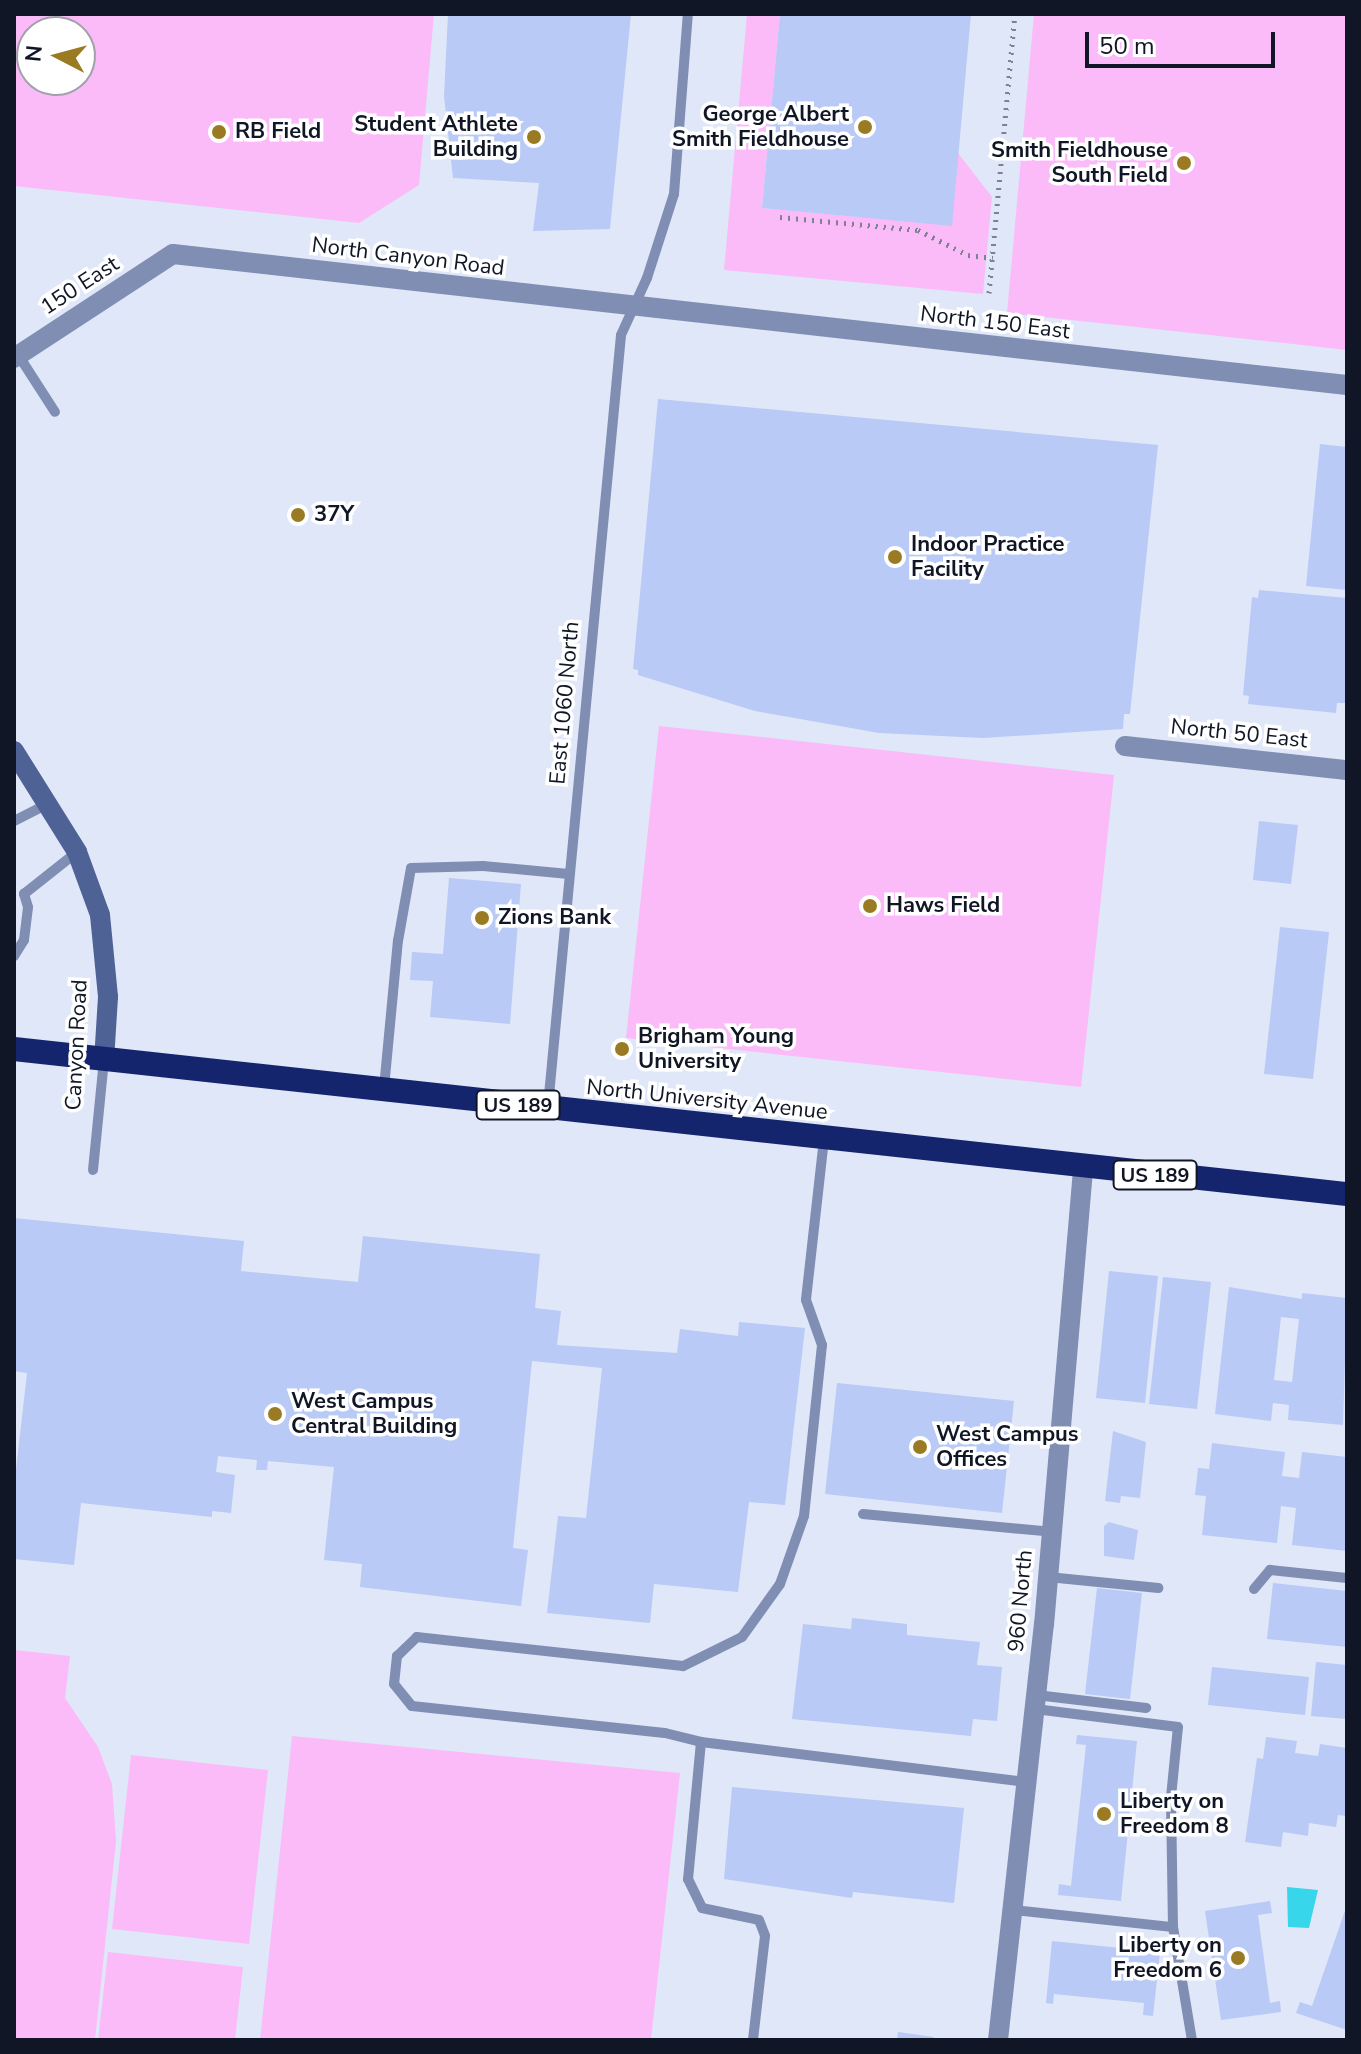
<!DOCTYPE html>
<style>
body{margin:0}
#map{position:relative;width:1361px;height:2054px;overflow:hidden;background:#e0e7f9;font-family:"Nunito Sans",sans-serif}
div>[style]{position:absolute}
.green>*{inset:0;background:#fbbbf8}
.water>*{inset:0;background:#38d6ea}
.building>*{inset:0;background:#b8caf5}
.path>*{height:5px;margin-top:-2.5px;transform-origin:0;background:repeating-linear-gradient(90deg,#7b8292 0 2px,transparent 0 8px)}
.lane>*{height:10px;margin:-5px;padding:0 5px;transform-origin:5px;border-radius:5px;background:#7f8eb2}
.street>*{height:20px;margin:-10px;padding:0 10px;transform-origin:10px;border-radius:10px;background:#7f8eb2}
.secondary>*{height:20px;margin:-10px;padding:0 10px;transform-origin:10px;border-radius:10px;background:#4f6296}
.highway>*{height:24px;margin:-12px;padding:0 12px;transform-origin:12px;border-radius:12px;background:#14256d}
.dots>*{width:22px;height:22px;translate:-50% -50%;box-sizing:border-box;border:4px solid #fff;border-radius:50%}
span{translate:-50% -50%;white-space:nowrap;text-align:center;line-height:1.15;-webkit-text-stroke:7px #fff;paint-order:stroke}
.shield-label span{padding:2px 6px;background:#fff;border:2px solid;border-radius:6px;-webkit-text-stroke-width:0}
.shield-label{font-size:20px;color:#101625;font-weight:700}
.poi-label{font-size:22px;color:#101625;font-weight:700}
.right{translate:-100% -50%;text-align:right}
.left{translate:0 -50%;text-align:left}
.street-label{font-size:22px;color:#101625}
.frame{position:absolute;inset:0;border:16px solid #101625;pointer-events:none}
.north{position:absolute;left:16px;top:16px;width:80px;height:80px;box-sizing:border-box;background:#fff;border:2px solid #9fa2a8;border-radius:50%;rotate:276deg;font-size:22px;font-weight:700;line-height:32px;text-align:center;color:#101625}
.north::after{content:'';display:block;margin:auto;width:28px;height:36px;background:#9a7b24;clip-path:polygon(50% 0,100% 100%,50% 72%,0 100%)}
.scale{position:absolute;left:1085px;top:32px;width:190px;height:36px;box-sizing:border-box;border:4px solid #101625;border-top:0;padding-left:10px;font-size:24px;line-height:28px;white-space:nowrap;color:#101625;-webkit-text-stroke:6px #fff;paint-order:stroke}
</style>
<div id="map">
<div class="green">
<div style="clip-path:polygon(evenodd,14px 14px,434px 14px,419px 185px,359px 223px,14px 186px,14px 14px,80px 32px,80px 80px,32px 80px,32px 32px,80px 32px)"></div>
<div style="clip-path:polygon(747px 14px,780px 14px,762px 208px,859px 217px,958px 153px,992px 197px,983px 294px,724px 270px)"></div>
<div style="clip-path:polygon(1034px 14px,1347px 14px,1347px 350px,1007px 313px)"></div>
<div style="clip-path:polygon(659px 726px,1114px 775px,1081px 1087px,626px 1038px)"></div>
<div style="clip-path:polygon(14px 1650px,70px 1656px,65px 1698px,98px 1747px,112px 1784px,116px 1841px,95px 2040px,14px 2040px)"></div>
<div style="clip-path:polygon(292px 1736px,680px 1773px,651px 2040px,260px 2040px)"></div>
<div style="clip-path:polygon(131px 1755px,268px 1770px,249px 1944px,112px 1929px)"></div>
<div style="clip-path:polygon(108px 1952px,243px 1967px,235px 2040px,98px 2040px)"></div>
</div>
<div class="water">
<div style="clip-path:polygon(1287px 1887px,1318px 1890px,1309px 1928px,1288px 1927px)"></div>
</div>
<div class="building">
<div style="clip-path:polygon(448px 14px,631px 14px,610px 229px,533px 231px,539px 183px,453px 178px,444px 96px)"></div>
<div style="clip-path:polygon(780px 14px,971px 14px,952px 226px,762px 208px)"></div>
<div style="clip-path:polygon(658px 399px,1158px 445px,1130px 714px,1124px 714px,1123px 729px,983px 738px,879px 733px,755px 711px,638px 675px,638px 670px,633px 669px)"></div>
<div style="clip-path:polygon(1320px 444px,1347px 447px,1347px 590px,1306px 586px)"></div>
<div style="clip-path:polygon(1259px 590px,1347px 598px,1345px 703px,1337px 703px,1336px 713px,1248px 704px,1249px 696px,1243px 695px,1252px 597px,1258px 598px)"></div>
<div style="clip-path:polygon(1259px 821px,1298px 825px,1291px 884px,1253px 880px)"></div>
<div style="clip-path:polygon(449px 878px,521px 884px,510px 1024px,430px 1017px,433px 981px,410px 980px,412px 952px,443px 954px)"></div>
<div style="clip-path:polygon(1280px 927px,1329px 932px,1313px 1079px,1264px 1074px)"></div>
<div style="clip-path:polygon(14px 1218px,244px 1241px,241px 1271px,358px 1282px,363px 1236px,540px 1254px,535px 1308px,561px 1311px,557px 1345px,677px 1353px,680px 1329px,738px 1336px,739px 1322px,805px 1328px,785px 1505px,749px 1502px,738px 1592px,654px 1584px,650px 1623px,547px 1613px,558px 1516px,586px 1518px,602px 1368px,532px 1361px,513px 1548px,528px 1550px,521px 1606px,360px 1587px,362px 1564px,324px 1560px,334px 1467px,268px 1461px,267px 1470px,256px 1470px,257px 1460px,218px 1456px,216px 1472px,235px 1475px,231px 1513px,212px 1511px,212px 1517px,81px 1503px,74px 1565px,14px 1559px,14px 1487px,27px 1373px,14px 1371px)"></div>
<div style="clip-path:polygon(1109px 1271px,1158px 1276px,1145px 1403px,1096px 1398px)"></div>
<div style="clip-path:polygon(1163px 1277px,1211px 1282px,1197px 1409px,1149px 1404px)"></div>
<div style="clip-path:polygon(evenodd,1229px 1287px,1302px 1299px,1302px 1293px,1347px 1298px,1343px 1425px,1288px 1420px,1289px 1405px,1273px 1403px,1271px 1421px,1215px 1414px,1229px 1287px,1281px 1317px,1299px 1319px,1292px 1382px,1274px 1380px,1281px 1317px)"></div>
<div style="clip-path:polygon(837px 1383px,1014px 1401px,1002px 1513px,825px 1494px)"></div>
<div style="clip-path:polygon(1113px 1431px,1146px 1442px,1140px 1498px,1121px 1496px,1120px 1503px,1105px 1501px)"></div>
<div style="clip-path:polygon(1212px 1443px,1285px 1452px,1282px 1476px,1299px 1478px,1302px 1452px,1347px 1457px,1347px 1551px,1292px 1545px,1296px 1508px,1281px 1506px,1277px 1543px,1202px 1535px,1206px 1496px,1195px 1495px,1198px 1468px,1209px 1469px)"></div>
<div style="clip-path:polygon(1109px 1522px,1138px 1530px,1134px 1560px,1104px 1556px,1104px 1526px)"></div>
<div style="clip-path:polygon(1273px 1583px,1347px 1591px,1347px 1647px,1267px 1639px)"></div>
<div style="clip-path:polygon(1097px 1588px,1142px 1593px,1130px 1699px,1085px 1694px)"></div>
<div style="clip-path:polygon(852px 1618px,907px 1624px,907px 1635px,980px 1642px,977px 1665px,1002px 1667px,997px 1721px,973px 1719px,971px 1736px,792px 1719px,803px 1624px,851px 1629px)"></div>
<div style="clip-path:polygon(1316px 1662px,1347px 1665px,1347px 1719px,1311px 1716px)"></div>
<div style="clip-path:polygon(1212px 1667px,1309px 1677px,1305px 1715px,1208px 1705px)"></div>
<div style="clip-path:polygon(1077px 1735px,1137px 1741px,1121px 1901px,1058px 1895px,1059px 1884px,1071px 1886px,1086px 1745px,1076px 1744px)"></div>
<div style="clip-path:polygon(1266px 1737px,1297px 1741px,1295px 1753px,1318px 1756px,1320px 1744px,1347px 1748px,1347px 1816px,1338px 1815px,1336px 1827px,1309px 1823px,1308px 1836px,1283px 1832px,1281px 1847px,1245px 1842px,1257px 1758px,1263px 1759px)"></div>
<div style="clip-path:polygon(732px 1787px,964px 1808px,954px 1903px,853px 1892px,852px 1898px,724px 1879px)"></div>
<div style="clip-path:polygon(1270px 1901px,1272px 1913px,1258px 1915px,1270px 2003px,1280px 2001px,1281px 2012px,1221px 2020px,1205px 1911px)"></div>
<div style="clip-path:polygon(1347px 1905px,1347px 2030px,1296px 2013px,1300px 2002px,1312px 2006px)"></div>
<div style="clip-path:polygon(1052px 1941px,1160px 1952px,1153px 2016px,1143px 2015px,1144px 2003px,1054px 1994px,1053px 2004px,1046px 2003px)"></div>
<div style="clip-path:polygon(898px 2032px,934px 2037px,933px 2040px,897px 2040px)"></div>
</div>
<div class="path">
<div style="left:780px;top:217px;width:139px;rotate:5.4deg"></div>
<div style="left:918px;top:230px;width:56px;rotate:26.6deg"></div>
<div style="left:968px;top:255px;width:25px;rotate:7deg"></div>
<div style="left:989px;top:293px;width:280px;rotate:-84.7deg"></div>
</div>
<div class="lane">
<div style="left:17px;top:353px;width:70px;rotate:57.2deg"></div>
<div style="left:14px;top:821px;width:37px;rotate:-27deg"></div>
<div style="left:14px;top:956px;width:19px;rotate:-58deg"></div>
<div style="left:24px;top:940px;width:33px;rotate:-83deg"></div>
<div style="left:28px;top:907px;width:14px;rotate:-107deg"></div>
<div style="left:24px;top:894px;width:68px;rotate:-38.4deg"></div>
<div style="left:384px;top:1088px;width:148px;rotate:-84.6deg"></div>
<div style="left:398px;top:941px;width:74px;rotate:-79.9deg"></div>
<div style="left:411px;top:868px;width:72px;rotate:-1.6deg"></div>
<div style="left:483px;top:866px;width:86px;rotate:5.3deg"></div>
<div style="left:548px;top:1106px;width:774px;rotate:-84.59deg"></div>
<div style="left:621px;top:335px;width:63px;rotate:-65.5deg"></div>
<div style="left:647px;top:278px;width:88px;rotate:-72.2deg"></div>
<div style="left:674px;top:194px;width:181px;rotate:-85.6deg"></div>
<div style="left:824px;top:1139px;width:162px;rotate:96.4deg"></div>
<div style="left:806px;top:1300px;width:48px;rotate:70.4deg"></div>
<div style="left:822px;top:1345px;width:172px;rotate:96deg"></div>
<div style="left:804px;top:1516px;width:72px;rotate:109.4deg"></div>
<div style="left:780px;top:1584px;width:65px;rotate:125.6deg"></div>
<div style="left:742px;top:1637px;width:66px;rotate:153.8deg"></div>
<div style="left:683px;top:1666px;width:268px;rotate:-173.8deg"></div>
<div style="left:417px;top:1637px;width:28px;rotate:136deg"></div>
<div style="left:397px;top:1656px;width:28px;rotate:96deg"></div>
<div style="left:394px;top:1684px;width:28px;rotate:51deg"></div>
<div style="left:412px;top:1706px;width:254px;rotate:6.1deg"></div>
<div style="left:665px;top:1733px;width:37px;rotate:14deg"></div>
<div style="left:701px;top:1742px;width:328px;rotate:7deg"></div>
<div style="left:93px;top:1170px;width:111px;rotate:-84.3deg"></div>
<div style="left:863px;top:1514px;width:190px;rotate:5.4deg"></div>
<div style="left:1048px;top:1577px;width:111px;rotate:5.7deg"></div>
<div style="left:1254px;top:1589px;width:25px;rotate:-50deg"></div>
<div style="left:1270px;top:1570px;width:77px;rotate:5.9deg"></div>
<div style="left:1036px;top:1695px;width:111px;rotate:6.7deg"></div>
<div style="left:701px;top:1742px;width:138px;rotate:95.4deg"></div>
<div style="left:688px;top:1879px;width:32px;rotate:64deg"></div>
<div style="left:702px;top:1908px;width:58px;rotate:11.9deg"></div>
<div style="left:759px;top:1920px;width:17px;rotate:69deg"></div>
<div style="left:765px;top:1936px;width:105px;rotate:96.6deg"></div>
<div style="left:1013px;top:1910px;width:161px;rotate:6.1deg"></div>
<div style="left:1173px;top:1927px;width:130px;rotate:-90.9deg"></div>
<div style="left:1171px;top:1797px;width:70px;rotate:-84.3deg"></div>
<div style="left:1178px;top:1727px;width:144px;rotate:-172.8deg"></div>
<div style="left:1173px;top:1927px;width:115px;rotate:80.5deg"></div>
</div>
<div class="street">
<div style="left:14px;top:358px;width:190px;rotate:-33.2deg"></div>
<div style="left:173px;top:254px;width:1181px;rotate:6.37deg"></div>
<div style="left:1125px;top:746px;width:223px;rotate:6.2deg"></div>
<div style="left:998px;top:2040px;width:418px;rotate:-83.7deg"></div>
<div style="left:1044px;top:1625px;width:461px;rotate:-85.1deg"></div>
</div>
<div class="secondary">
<div style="left:14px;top:751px;width:119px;rotate:58deg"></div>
<div style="left:77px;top:852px;width:67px;rotate:69.9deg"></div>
<div style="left:100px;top:915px;width:82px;rotate:84.4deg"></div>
<div style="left:108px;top:997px;width:63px;rotate:93.6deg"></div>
</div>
<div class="highway">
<div style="left:14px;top:1049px;width:1341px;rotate:6.21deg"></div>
</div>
<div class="dots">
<div style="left:865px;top:127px;background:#9a7b24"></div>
<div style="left:219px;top:132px;background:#9a7b24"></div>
<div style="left:534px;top:137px;background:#9a7b24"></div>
<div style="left:1184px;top:163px;background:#9a7b24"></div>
<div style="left:298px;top:515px;background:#9a7b24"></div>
<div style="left:895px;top:557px;background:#9a7b24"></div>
<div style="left:870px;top:906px;background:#9a7b24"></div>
<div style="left:482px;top:918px;background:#9a7b24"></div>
<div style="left:622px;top:1049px;background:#9a7b24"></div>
<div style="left:275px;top:1414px;background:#9a7b24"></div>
<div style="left:920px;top:1447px;background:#9a7b24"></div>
<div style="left:1104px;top:1814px;background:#9a7b24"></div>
<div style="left:1238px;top:1958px;background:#9a7b24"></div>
</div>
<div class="shield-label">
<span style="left:518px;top:1105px">US 189</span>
<span style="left:1155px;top:1175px">US 189</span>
</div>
<div class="poi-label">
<span class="right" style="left:849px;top:127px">George Albert<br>Smith Fieldhouse</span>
<span class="right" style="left:518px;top:137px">Student Athlete<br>Building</span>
<span class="left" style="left:235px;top:132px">RB Field</span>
<span class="right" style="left:1168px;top:163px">Smith Fieldhouse<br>South Field</span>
<span class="left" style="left:314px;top:515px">37Y</span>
<span class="left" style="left:911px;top:557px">Indoor Practice<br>Facility</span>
<span class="left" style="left:886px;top:906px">Haws Field</span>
<span class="left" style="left:498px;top:918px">Zions Bank</span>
<span class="left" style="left:638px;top:1049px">Brigham Young<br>University</span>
<span class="left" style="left:291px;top:1414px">West Campus<br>Central Building</span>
<span class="left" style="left:936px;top:1447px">West Campus<br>Offices</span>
<span class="left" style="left:1120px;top:1814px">Liberty on<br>Freedom 8</span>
<span class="right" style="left:1222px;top:1958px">Liberty on<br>Freedom 6</span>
</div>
<div class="street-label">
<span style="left:408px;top:257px;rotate:7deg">North Canyon Road</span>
<span style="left:80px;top:286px;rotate:-33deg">150 East</span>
<span style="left:995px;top:323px;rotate:7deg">North 150 East</span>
<span style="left:565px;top:703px;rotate:-85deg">East 1060 North</span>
<span style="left:1239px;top:734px;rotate:6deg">North 50 East</span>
<span style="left:77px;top:1045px;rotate:-87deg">Canyon Road</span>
<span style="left:707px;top:1100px;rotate:6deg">North University Avenue</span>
<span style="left:1021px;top:1601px;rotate:-85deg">960 North</span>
</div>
<div class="frame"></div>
<div class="north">N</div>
<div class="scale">50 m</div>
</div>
